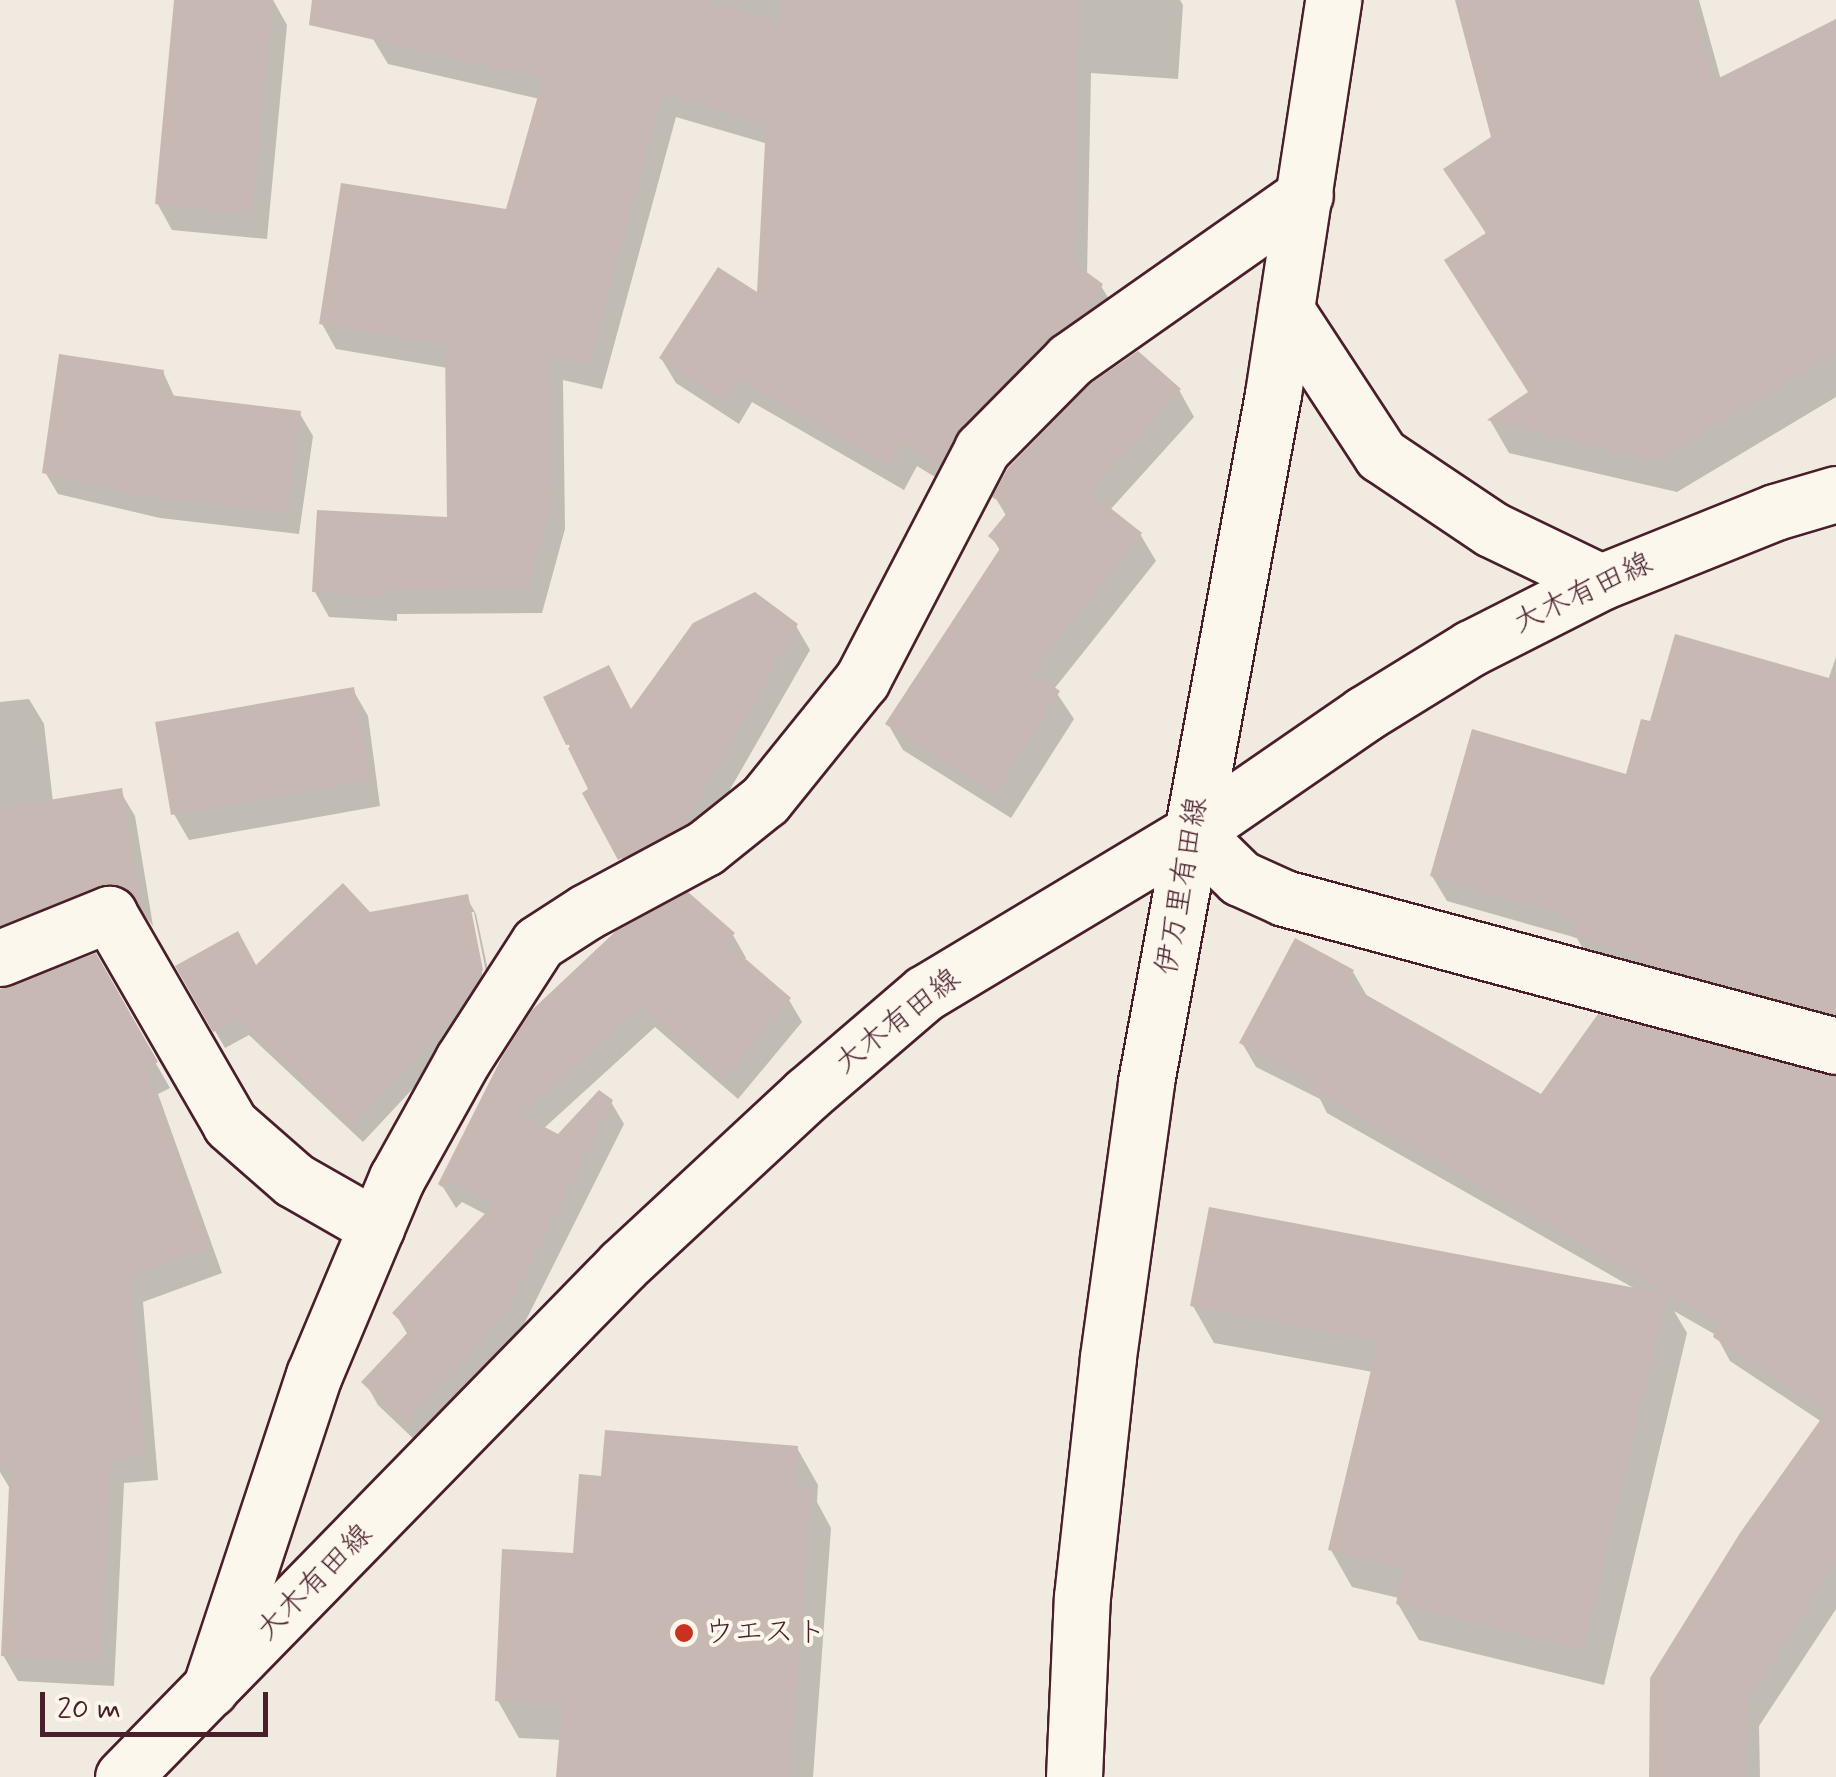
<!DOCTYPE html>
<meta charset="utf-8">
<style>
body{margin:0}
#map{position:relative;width:1836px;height:1777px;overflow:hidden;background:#f0eae0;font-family:Mynerve,"Klee One",sans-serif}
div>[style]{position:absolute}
.shadow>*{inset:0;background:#0003}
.building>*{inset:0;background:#c8b8b3}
.roads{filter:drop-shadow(2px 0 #4a1f2b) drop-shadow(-2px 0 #4a1f2b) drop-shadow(0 2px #4a1f2b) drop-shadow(0 -2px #4a1f2b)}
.minor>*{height:55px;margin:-27.5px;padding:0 27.5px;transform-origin:27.5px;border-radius:27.5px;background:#fbf7ec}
.secondary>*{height:55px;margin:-27.5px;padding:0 27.5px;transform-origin:27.5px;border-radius:27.5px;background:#fbf7ec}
.dots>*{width:28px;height:28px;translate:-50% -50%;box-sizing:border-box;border:5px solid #fbf7ec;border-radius:50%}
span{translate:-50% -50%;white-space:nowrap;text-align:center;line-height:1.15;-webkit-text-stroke:8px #fbf7ec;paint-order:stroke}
.street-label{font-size:30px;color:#4a1f2b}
.poi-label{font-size:30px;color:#4a1f2b}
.left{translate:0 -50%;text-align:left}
.scale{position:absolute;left:40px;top:1692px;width:228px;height:45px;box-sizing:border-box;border:5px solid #4a1f2b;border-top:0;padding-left:12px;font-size:30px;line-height:35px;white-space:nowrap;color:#4a1f2b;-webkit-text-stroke:8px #fbf7ec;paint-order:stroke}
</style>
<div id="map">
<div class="shadow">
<div style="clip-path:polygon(177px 0,273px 0,287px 25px,267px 239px,172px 230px,157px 203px)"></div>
<div style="clip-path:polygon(382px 0,1180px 0,1183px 5px,1178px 79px,1091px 73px,1087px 276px,1101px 286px,1116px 311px,953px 488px,917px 466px,904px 490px,752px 402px,739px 424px,676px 383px,661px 358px,760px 297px,768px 144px,676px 117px,602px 389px,563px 380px,565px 529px,542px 613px,397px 614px,397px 621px,329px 617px,315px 592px,449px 520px,448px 368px,336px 349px,322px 324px,508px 212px,540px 99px,388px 64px,373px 39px)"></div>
<div style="clip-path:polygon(1461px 0,1699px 0,1721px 80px,1836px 21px,1836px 397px,1677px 492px,1509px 453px,1490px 420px,1530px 394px,1487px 235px,1447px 170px,1494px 138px)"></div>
<div style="clip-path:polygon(163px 372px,175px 398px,300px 414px,313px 436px,299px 534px,160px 518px,58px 494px,45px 472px)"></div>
<div style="clip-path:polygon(1179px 390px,1194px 417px,1110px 510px,1140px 534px,1156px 561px,1054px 689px,1074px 719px,1011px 818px,903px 750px,888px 724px,1001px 552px,991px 536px,1007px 517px,995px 497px)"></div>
<div style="clip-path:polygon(796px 626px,810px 650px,697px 847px,633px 882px,547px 698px,632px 712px)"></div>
<div style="clip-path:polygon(1836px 657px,1836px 1036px,1590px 962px,1577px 938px,1447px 901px,1432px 876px,1627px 777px,1652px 724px,1828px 680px)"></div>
<div style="clip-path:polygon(353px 690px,368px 716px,380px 806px,189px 840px,174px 814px)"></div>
<div style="clip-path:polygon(29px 699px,44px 724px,53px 802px,120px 791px,135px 816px,153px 926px,142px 912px,112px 909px,0 956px,0 702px)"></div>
<div style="clip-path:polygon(evenodd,466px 896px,476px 914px,492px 989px,461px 1037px,363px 1142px,249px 1035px,225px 1048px,178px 967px,256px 968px,369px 915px,466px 896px,469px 912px,474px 912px,488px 982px,484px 983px,469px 912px)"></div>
<div style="clip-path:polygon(733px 935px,746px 958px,743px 961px,789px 1000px,802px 1022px,738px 1099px,655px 1027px,543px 1129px,559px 1137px,611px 1102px,624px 1124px,518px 1336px,419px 1444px,378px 1405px,365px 1382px,408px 1335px,395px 1313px,487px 1215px,462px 1202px,456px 1208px,441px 1184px,504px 1058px)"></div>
<div style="clip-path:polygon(94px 956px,170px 1088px,158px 1094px,222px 1273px,143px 1302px,158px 1480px,124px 1483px,114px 1686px,18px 1681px,3px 1655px,12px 1492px,0 1472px,0 991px)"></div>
<div style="clip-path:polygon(1353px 972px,1367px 996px,1542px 1098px,1836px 1080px,1836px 1609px,1759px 1726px,1760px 1777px,1651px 1777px,1822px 1422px,1730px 1361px,1716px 1335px,1674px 1311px,1687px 1333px,1604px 1685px,1419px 1640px,1398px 1604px,1399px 1598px,1352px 1587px,1331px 1550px,1373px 1372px,1214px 1343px,1193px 1306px,1637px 1290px,1327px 1113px,1320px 1099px,1256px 1067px,1242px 1043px)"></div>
<div style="clip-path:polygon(797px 1448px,818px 1485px,817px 1502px,831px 1528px,813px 1777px,559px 1777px,562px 1740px,519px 1738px,498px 1701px,575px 1556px,604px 1479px)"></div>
</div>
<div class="building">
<div style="clip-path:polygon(174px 0,273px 0,252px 214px,155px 204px)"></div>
<div style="clip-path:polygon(312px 0,707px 0,781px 23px,782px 0,1079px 0,1074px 263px,1103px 284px,1090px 308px,1048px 338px,960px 427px,939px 465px,902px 443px,889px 466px,737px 378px,724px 401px,659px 358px,718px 267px,757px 292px,766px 124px,662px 93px,589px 365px,550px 356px,551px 503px,528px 588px,384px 590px,384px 596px,312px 592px,317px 510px,447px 517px,445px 345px,319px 324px,341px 183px,506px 209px,543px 78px,309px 25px)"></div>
<div style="clip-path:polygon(1455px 0,1691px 0,1713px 81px,1836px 19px,1836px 352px,1654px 461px,1487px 420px,1528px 392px,1444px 260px,1486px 233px,1443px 169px,1491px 137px)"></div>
<div style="clip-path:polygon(1138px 351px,1181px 389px,1089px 491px,1142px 533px,1032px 672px,1060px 691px,995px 793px,885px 724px,1001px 547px,988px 536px,1011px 508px,992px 497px,1008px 468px,1090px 384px)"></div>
<div style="clip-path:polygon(59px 354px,164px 370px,161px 394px,301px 411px,287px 513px,146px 496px,42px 473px)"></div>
<div style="clip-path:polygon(755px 592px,798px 624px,684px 824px,618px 860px,582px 793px,588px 789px,568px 748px,577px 743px,566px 745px,543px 697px,609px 665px,631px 709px,693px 623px)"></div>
<div style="clip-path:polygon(1675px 634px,1836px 680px,1836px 1014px,1636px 960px,1640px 955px,1573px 937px,1578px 919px,1430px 876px,1472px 729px,1626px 774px,1641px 719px,1650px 721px)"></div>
<div style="clip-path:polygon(354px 687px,371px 780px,171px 815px,155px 722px)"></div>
<div style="clip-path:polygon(122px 788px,142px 909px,127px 888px,111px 883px,0 924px,0 808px)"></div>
<div style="clip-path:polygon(343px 883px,370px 912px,468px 894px,483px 970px,452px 1019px,352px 1126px,238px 1019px,213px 1032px,175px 966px,238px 931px,256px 965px)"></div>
<div style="clip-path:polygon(688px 892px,735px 933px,727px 943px,791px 998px,724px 1078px,641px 1006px,521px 1115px,558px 1134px,599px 1090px,613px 1100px,506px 1313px,405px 1424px,361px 1382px,410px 1330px,392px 1313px,494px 1204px,449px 1181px,442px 1187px,438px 1184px,502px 1057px,532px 1010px,616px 931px)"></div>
<div style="clip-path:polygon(1295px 938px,1354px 970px,1347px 984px,1541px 1094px,1598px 1014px,1836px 1076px,1836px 1561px,1747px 1701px,1746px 1777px,1649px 1777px,1650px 1678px,1740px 1533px,1826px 1412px,1713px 1337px,1718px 1322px,1311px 1089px,1315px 1082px,1239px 1043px)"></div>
<div style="clip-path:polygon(96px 953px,158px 1062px,146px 1069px,209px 1248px,130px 1276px,145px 1456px,111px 1458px,101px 1661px,1px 1656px,10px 1466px,0 1467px,0 989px)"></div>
<div style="clip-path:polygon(1209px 1207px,1667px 1294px,1583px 1650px,1396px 1604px,1403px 1568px,1328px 1550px,1378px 1341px,1190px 1306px)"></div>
<div style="clip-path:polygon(605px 1430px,798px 1446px,795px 1487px,812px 1488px,790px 1777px,556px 1777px,562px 1705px,495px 1701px,502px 1549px,573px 1553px,579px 1474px,601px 1476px)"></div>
</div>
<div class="roads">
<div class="minor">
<div style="left:1286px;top:310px;width:173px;rotate:56.8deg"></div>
<div style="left:1381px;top:455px;width:133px;rotate:33.9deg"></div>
<div style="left:1491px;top:529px;width:122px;rotate:25.7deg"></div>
<div style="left:1193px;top:832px;width:66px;rotate:44.4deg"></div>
<div style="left:1240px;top:878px;width:48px;rotate:24.4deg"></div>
<div style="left:1284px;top:898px;width:571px;rotate:15.01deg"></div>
<div style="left:0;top:958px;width:118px;rotate:-22deg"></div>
<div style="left:109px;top:914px;width:242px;rotate:60deg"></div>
<div style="left:230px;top:1124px;width:85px;rotate:41.2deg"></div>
<div style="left:294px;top:1180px;width:95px;rotate:29.8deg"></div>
<div style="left:210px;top:1689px;width:331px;rotate:-71.7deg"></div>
<div style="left:314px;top:1375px;width:214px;rotate:-67.2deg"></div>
<div style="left:397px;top:1178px;width:134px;rotate:-60.9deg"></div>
<div style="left:462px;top:1061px;width:140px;rotate:-57.2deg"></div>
<div style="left:538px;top:943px;width:57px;rotate:-32.9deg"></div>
<div style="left:586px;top:912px;width:135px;rotate:-28.3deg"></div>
<div style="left:705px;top:848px;width:77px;rotate:-38.7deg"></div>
<div style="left:765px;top:800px;width:154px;rotate:-51.1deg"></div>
<div style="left:862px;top:680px;width:260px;rotate:-62.5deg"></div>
<div style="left:982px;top:449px;width:125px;rotate:-45.3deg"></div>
<div style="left:1070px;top:360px;width:287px;rotate:-35.1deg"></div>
</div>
<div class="secondary">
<div style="left:123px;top:1777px;width:716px;rotate:-45.68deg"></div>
<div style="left:623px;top:1265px;width:251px;rotate:-42.9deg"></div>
<div style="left:807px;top:1094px;width:155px;rotate:-40.6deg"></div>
<div style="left:925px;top:993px;width:313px;rotate:-31deg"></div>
<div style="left:1193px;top:832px;width:208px;rotate:-34.6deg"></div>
<div style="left:1364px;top:714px;width:126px;rotate:-31.7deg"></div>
<div style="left:1471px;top:648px;width:146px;rotate:-26.9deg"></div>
<div style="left:1601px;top:582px;width:188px;rotate:-21.9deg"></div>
<div style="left:1775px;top:512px;width:64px;rotate:-16.4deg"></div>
<div style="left:1074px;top:1777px;width:180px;rotate:-87.5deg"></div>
<div style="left:1082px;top:1597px;width:241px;rotate:-83.8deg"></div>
<div style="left:1108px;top:1357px;width:278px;rotate:-82.1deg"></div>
<div style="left:1146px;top:1082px;width:700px;rotate:-79.54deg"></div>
<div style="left:1273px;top:394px;width:399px;rotate:-81.3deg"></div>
</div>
</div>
<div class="dots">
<div style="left:684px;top:1633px;background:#c8321e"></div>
</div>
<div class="street-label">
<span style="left:1583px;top:594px;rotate:-25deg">大木有田線</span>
<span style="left:1183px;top:886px;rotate:-80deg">伊万里有田線</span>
<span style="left:898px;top:1022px;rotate:-38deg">大木有田線</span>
<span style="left:315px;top:1583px;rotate:-45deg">大木有田線</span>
</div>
<div class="poi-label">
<span class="left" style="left:704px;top:1633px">ウエスト</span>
</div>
<div class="scale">20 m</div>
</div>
